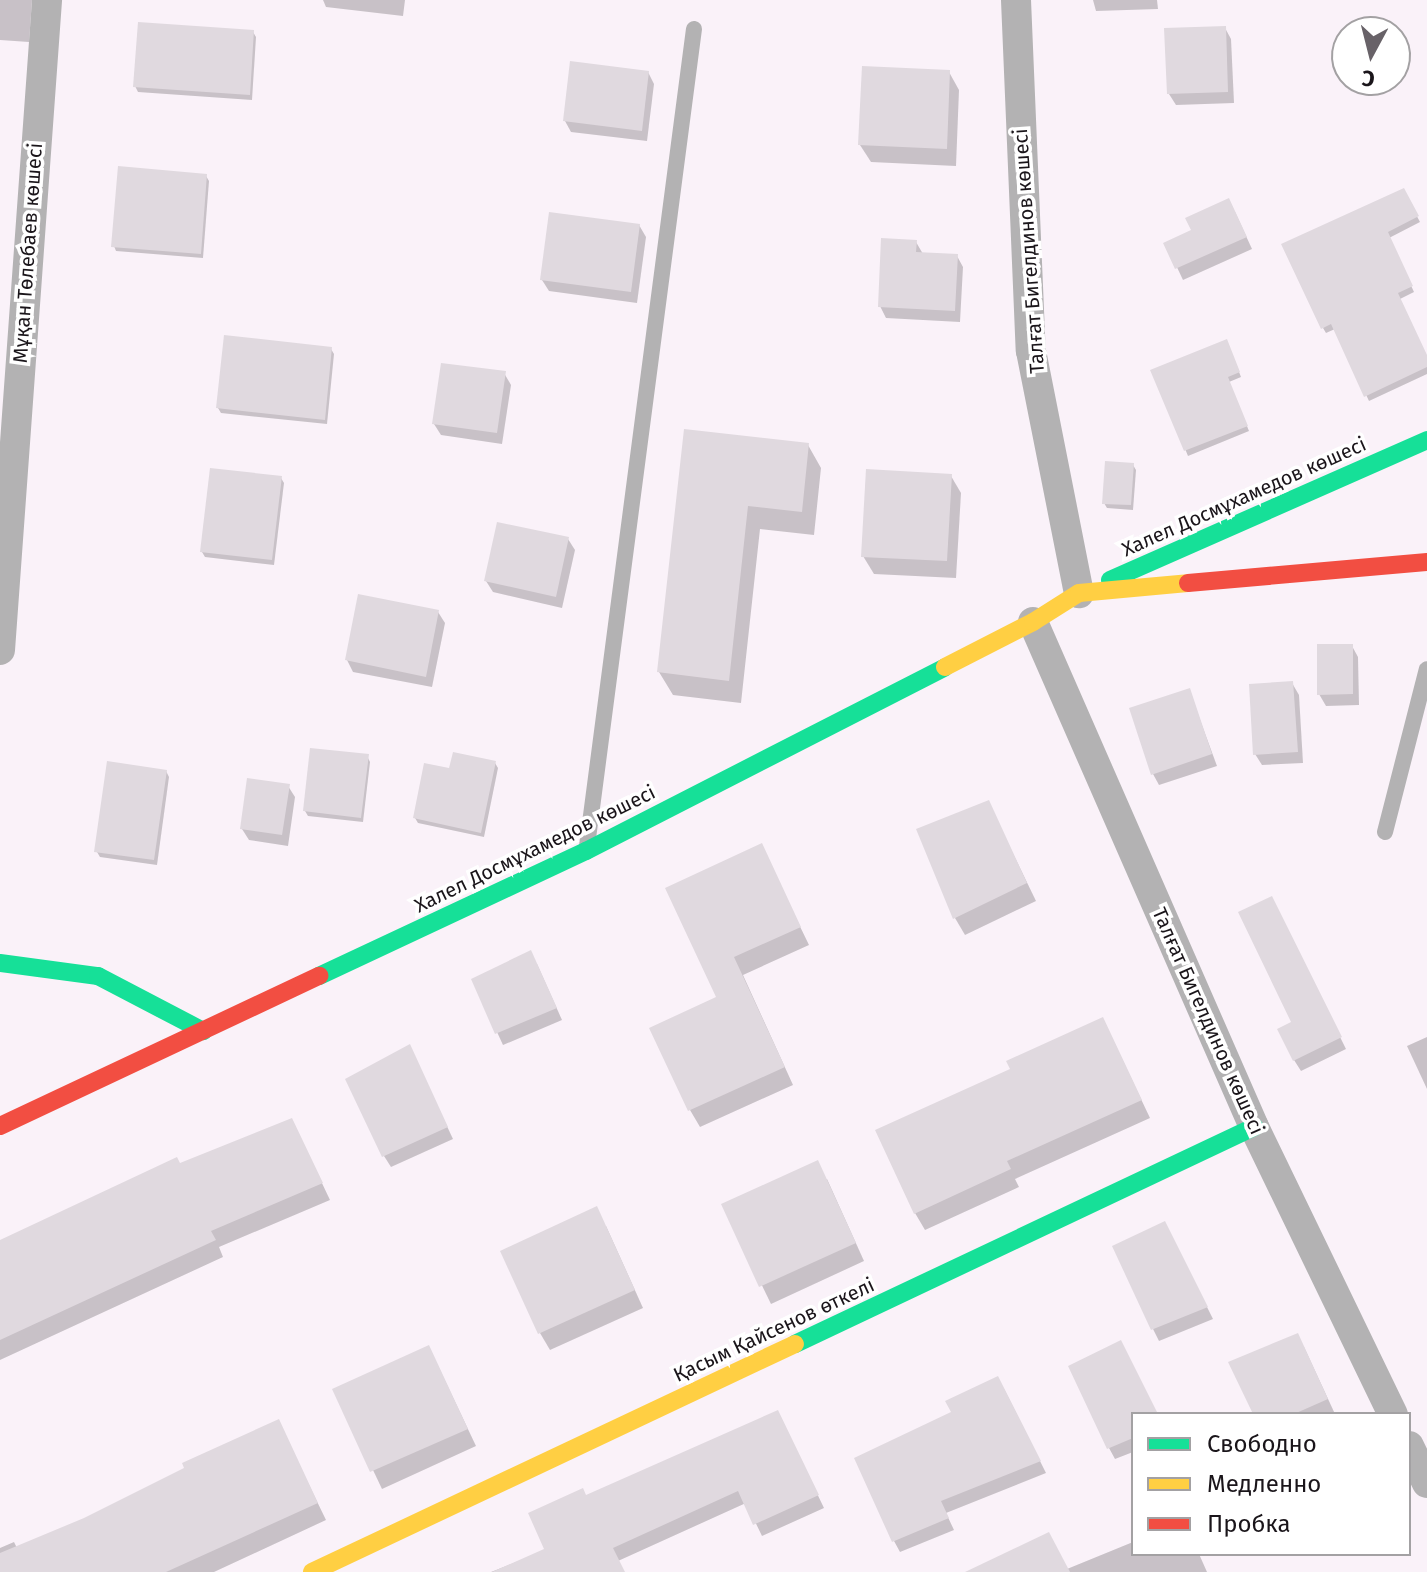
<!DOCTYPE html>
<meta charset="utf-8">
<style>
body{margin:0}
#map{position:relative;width:1427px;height:1572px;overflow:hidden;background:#faf2f9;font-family:"Fira Sans",sans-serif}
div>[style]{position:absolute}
.shadow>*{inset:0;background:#0003}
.building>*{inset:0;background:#e0d9df}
.lane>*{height:16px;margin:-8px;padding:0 8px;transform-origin:8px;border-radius:8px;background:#b3b2b3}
.street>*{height:30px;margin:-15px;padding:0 15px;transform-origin:15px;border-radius:15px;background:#b3b2b3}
.fast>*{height:18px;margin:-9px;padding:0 9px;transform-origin:9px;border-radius:9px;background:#16e098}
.slow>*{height:18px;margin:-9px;padding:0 9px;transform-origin:9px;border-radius:9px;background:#ffcf43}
.jam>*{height:18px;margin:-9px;padding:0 9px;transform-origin:9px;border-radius:9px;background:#f24e42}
span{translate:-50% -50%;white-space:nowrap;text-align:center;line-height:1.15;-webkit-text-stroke:7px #fff;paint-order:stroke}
.street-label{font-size:20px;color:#1a151a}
.legend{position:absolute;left:1131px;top:1412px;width:280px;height:144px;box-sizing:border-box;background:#fff;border:2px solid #a3a1a3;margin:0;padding:10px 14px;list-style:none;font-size:24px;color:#1a151a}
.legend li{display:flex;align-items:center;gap:16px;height:40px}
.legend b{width:40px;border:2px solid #a3a1a3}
.north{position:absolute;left:1331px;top:16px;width:80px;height:80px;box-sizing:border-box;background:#fff;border:2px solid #a3a1a3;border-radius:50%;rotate:187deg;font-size:22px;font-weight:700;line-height:32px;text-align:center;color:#1a151a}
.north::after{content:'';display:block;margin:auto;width:28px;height:36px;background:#686268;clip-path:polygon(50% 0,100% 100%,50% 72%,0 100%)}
</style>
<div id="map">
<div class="shadow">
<div style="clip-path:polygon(0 0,32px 0,29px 42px,0 40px)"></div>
<div style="clip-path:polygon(323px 0,405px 0,403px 16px,326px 7px)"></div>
<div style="clip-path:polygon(1093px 0,1157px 0,1158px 9px,1096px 11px)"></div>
<div style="clip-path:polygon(1225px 28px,1231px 39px,1234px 103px,1176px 105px,1169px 94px)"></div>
<div style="clip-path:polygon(253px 32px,256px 37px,252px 100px,138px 92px,135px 86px)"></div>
<div style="clip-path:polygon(648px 72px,654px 84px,647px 141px,571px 132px,565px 121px)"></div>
<div style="clip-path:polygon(949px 72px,959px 90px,956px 166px,871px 162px,860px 145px)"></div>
<div style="clip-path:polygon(206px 176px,209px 181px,203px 258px,116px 251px,114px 246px)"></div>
<div style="clip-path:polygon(1403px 190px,1420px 222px,1389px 238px,1414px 292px,1400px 299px,1427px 358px,1427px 374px,1369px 401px,1335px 329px,1326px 333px,1323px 328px)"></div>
<div style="clip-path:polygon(1235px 212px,1252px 249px,1183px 280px,1166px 244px)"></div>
<div style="clip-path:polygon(639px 225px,646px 237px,637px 303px,549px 291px,542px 280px)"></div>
<div style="clip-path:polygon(916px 242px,923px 254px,957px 256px,963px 267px,960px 322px,886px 318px,880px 306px)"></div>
<div style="clip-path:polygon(1229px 346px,1241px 377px,1229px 382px,1249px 431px,1188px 456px,1153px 371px)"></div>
<div style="clip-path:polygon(331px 349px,334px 354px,327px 424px,221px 413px,218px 408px)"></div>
<div style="clip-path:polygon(504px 373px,511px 385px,502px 444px,441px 435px,434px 424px)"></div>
<div style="clip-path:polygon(686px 431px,808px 445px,821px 468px,814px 535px,760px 529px,741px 703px,673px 695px,659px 672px)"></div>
<div style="clip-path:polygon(1133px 465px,1136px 470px,1133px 510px,1107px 508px,1104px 503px)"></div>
<div style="clip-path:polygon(951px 476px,961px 493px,956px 578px,874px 574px,863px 556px)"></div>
<div style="clip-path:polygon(281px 478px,284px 483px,274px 565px,205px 557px,202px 552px)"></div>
<div style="clip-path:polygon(568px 539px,575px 550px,562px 608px,493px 592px,486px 581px)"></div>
<div style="clip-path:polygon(438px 612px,445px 623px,432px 687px,353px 672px,347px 660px)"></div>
<div style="clip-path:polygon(1352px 646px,1358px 657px,1359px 705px,1326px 706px,1319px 694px)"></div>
<div style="clip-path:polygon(1292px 683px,1299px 695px,1303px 763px,1262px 765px,1255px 754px)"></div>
<div style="clip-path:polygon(1189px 690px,1217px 766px,1159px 785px,1153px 774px)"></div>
<div style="clip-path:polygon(367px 756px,370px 762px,363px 822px,308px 816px,305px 811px)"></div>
<div style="clip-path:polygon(495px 763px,498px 768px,484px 837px,418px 823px,415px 818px)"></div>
<div style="clip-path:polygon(166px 771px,169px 777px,157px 865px,100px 857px,97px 852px)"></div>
<div style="clip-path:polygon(288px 786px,295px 797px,288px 846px,249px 840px,242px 829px)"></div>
<div style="clip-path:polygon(988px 802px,1036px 901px,965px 935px,955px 918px)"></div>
<div style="clip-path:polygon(761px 846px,809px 945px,743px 975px,793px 1085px,700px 1127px,690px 1110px)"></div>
<div style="clip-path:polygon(1277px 910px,1346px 1049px,1301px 1071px,1294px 1060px,1294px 1023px)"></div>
<div style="clip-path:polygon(537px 964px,562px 1020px,503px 1045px,473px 980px)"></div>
<div style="clip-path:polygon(1103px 1019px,1150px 1118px,1015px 1179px,1019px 1187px,925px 1230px,915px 1213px,1013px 1070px)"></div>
<div style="clip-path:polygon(1427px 1037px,1427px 1089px,1407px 1046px)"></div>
<div style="clip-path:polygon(415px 1058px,453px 1139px,391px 1167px,384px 1156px)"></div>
<div style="clip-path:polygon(292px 1120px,330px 1200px,219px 1247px,223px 1257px,0 1360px,0 1241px)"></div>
<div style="clip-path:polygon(827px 1179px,864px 1261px,771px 1304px,723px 1205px)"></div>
<div style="clip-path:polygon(606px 1226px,643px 1308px,550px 1350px,540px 1333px)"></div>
<div style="clip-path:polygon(1171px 1235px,1213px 1319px,1159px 1341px,1153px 1329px)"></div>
<div style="clip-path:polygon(1120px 1343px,1157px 1414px,1133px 1414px,1133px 1452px,1115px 1459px,1109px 1448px)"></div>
<div style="clip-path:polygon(429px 1347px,476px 1446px,382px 1489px,335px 1390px)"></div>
<div style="clip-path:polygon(1304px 1347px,1335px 1414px,1255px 1414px)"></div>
<div style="clip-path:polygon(1004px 1389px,1046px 1473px,946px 1513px,954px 1530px,900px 1552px,894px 1541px)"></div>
<div style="clip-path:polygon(278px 1421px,326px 1520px,214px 1572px,0 1572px,0 1548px,14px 1542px,17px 1548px,85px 1519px)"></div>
<div style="clip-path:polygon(784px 1425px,824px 1508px,762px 1536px,746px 1503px,618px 1561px,624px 1572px,491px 1572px,547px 1550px,586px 1497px)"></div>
<div style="clip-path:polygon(1133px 1542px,1133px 1554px,1199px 1554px,1207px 1572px,1006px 1572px,1067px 1569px)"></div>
</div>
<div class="building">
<div style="clip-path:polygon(138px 22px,254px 30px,250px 95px,133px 87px)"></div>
<div style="clip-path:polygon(1226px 26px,1228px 92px,1167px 94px,1164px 28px)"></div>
<div style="clip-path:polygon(570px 61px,649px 71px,642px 131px,563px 121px)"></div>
<div style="clip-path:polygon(862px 66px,950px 70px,947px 149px,858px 145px)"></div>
<div style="clip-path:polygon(118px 166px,207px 174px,201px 254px,111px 247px)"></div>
<div style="clip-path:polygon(1404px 188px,1419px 216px,1388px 232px,1413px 286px,1398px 293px,1427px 355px,1427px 367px,1364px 397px,1331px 324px,1321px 329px,1281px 244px)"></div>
<div style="clip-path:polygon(1229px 198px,1247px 237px,1175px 269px,1163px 243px,1191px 230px,1185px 218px)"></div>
<div style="clip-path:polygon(549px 212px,640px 224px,631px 292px,540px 280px)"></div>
<div style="clip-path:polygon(881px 238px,917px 240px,916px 252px,958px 254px,955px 311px,878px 307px)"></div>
<div style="clip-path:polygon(224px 335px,332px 347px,325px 420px,216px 408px)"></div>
<div style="clip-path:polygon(1227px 339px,1240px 372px,1228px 377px,1248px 426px,1184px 451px,1150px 370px)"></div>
<div style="clip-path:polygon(441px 363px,506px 371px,497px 433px,432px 424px)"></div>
<div style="clip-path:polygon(684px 429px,809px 443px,802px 512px,748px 506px,729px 681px,657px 672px)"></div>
<div style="clip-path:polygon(1105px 461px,1134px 463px,1131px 505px,1102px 504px)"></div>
<div style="clip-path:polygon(210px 468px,282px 476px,272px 560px,200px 552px)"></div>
<div style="clip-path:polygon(866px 469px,952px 474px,947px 561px,861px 557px)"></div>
<div style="clip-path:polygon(497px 522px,569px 537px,556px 597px,484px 581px)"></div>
<div style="clip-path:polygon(358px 594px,439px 610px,426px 677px,345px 660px)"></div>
<div style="clip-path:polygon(1317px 644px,1353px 644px,1353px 694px,1317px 695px)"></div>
<div style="clip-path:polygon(1293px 681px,1298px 752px,1253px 755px,1249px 684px)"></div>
<div style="clip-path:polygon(1190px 688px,1212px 754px,1151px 775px,1129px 708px)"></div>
<div style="clip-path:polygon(310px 748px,369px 754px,361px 818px,303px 811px)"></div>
<div style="clip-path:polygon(453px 752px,496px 761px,481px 833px,413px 818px,424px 763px,449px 768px)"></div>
<div style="clip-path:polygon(107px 761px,167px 770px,154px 860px,94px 852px)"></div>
<div style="clip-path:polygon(247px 778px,290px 784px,282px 835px,240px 829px)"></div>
<div style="clip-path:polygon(989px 800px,1027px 883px,953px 919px,916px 829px)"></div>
<div style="clip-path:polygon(762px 843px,801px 927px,734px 957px,785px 1067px,688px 1111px,649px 1028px,716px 997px,665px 888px)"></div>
<div style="clip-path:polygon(1272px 896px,1342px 1037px,1293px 1061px,1277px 1029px,1291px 1022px,1238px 912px)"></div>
<div style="clip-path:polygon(531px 950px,557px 1008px,495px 1034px,471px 979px)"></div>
<div style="clip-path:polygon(1103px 1017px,1142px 1100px,1007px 1161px,1011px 1169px,914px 1214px,875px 1130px,1010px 1069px,1006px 1061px)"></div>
<div style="clip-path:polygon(410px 1044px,448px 1127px,382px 1157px,345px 1079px)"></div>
<div style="clip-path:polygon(292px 1118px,323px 1183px,211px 1231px,216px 1240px,0 1340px,0 1240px,177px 1157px,180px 1163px)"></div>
<div style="clip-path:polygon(818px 1160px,856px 1243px,759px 1287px,721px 1204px)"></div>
<div style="clip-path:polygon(597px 1206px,635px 1290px,538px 1334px,500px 1251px)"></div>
<div style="clip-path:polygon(1165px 1221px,1208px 1307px,1151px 1330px,1112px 1246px)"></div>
<div style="clip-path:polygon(1298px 1333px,1328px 1399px,1294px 1414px,1253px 1414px,1228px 1362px)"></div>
<div style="clip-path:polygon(1121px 1340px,1158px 1414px,1133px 1414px,1133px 1438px,1107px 1449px,1068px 1366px)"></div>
<div style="clip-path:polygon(429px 1345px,468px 1429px,370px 1472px,332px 1389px)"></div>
<div style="clip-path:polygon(998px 1376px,1041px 1461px,941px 1501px,949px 1518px,892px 1542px,854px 1458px,951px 1412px,945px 1401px)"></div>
<div style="clip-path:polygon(778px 1410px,819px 1495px,753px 1525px,738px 1491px,613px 1548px,625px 1572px,492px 1572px,544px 1549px,528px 1513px,583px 1488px,586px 1495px)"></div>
<div style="clip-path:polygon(279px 1419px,318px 1503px,166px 1572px,0 1572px,0 1553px,84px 1518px,184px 1468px,182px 1463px)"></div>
<div style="clip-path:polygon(1049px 1532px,1070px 1572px,965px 1572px)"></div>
</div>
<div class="lane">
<div style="left:1385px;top:832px;width:168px;rotate:-75.6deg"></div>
<div style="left:587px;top:846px;width:824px;rotate:-82.54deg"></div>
</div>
<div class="street">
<div style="left:1016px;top:0;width:351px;rotate:87.6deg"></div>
<div style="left:1031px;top:351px;width:247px;rotate:78.8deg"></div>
<div style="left:1033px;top:622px;width:551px;rotate:66.36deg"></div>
<div style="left:1254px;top:1127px;width:319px;rotate:64.2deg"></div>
<div style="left:0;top:650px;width:652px;rotate:-85.86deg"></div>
<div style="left:1409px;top:1446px;width:41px;rotate:64.1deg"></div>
</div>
<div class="fast">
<div style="left:1110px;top:580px;width:347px;rotate:-23.8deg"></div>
<div style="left:0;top:963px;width:99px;rotate:7.6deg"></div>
<div style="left:98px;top:976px;width:119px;rotate:27.6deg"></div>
<div style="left:319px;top:976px;width:295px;rotate:-25.1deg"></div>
<div style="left:586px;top:851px;width:403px;rotate:-27.1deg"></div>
<div style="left:795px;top:1344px;width:508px;rotate:-25.3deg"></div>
</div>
<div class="slow">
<div style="left:945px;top:667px;width:99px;rotate:-27.1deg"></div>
<div style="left:1033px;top:622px;width:54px;rotate:-32.2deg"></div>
<div style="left:1079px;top:593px;width:109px;rotate:-5.2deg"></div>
<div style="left:312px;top:1572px;width:534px;rotate:-25.27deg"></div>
</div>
<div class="jam">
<div style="left:1188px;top:583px;width:240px;rotate:-5deg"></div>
<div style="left:0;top:1126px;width:353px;rotate:-25.2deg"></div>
</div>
<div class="street-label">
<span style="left:1029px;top:251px;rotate:-94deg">Талғат Бигелдинов көшесі</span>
<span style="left:28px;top:253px;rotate:-86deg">Мұқан Төлебаев көшесі</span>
<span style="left:1244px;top:497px;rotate:-24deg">Халел Досмұхамедов көшесі</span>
<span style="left:535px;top:849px;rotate:-26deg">Халел Досмұхамедов көшесі</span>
<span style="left:1208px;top:1021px;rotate:66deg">Талғат Бигелдинов көшесі</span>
<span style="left:774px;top:1330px;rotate:-25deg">Қасым Қайсенов өткелі</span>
</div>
<ul class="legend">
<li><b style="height:10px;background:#16e098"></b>Свободно</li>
<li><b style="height:10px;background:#ffcf43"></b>Медленно</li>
<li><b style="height:10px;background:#f24e42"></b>Пробка</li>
</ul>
<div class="north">С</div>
</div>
